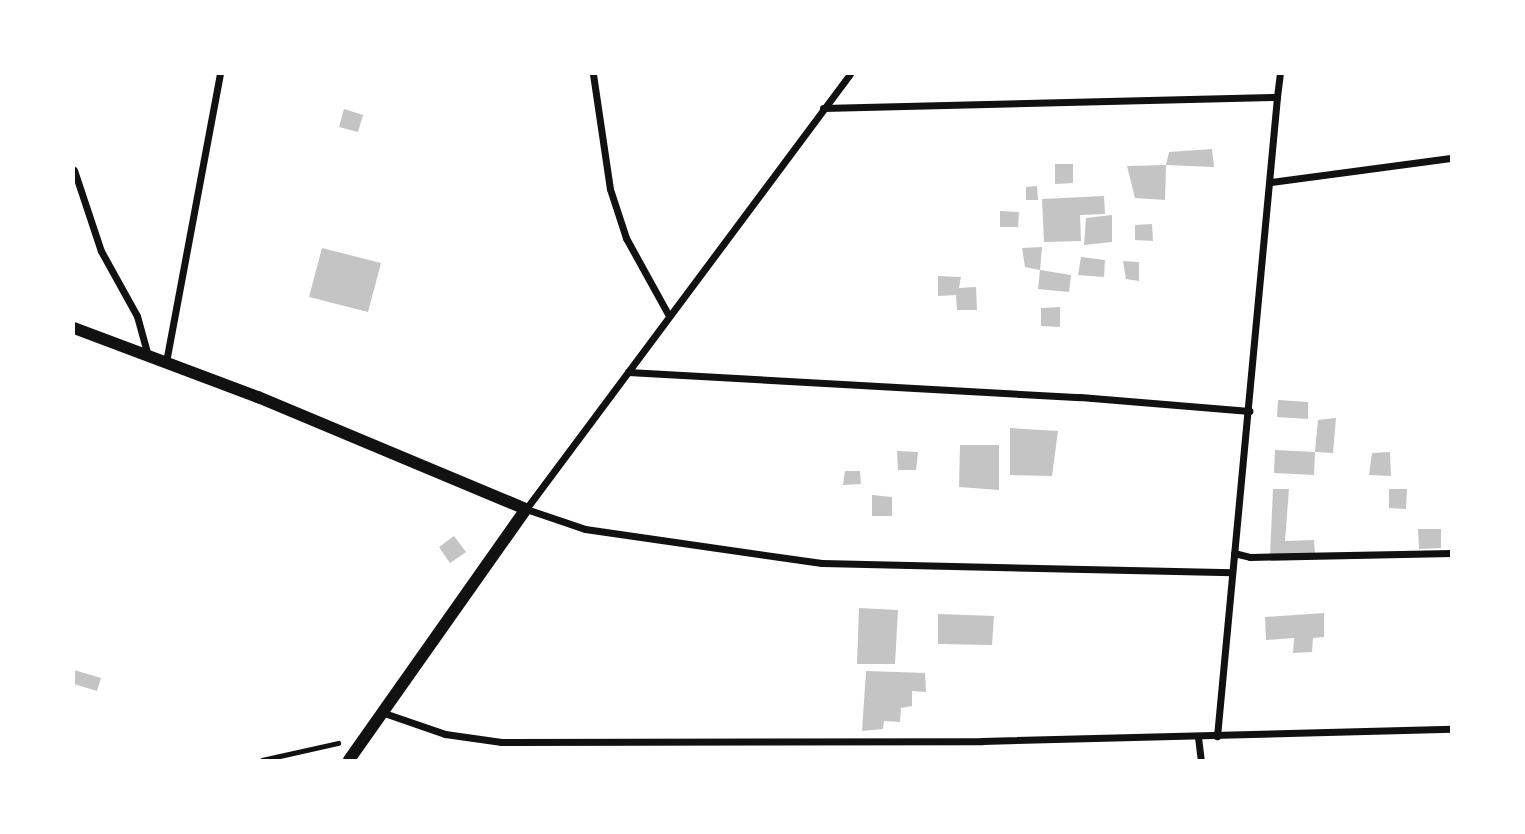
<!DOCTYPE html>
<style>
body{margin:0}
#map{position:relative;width:1525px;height:834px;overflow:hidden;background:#fff;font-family:"Roboto Serif",serif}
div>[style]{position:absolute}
.building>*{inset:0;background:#c4c4c4}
.path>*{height:4.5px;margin:-2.25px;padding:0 2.25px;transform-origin:2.25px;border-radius:2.25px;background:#111}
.minor>*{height:7px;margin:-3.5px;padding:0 3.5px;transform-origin:3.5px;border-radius:3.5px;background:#111}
.tertiary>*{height:12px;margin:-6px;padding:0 6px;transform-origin:6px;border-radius:6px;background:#111}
span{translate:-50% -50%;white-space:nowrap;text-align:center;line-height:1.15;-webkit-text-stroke:5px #fff;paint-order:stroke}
.frame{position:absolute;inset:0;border:75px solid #fff;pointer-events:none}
</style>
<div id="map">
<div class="building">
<div style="clip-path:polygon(344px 109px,363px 115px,358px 132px,339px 127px)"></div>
<div style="clip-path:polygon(1212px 149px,1214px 167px,1166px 165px,1169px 152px)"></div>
<div style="clip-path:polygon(1055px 164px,1073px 164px,1073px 183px,1055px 184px)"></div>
<div style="clip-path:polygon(1166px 165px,1165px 200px,1135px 198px,1127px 166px)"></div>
<div style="clip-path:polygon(1037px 186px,1038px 200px,1026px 200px,1026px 187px)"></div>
<div style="clip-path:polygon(1104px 196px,1105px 214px,1080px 215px,1081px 241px,1044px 242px,1042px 199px)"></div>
<div style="clip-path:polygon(1000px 211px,1019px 212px,1018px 227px,1000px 227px)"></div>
<div style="clip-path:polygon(1112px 215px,1112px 242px,1084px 245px,1086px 218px)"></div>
<div style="clip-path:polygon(1152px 224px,1153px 241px,1135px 240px,1135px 225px)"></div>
<div style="clip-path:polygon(1042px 247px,1040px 270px,1025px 267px,1022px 248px)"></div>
<div style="clip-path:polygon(322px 248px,381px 263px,368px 312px,309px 297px)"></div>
<div style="clip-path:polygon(1081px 257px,1105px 260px,1104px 277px,1078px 275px)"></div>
<div style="clip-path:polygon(1123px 261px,1139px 262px,1139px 281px,1126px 279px)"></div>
<div style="clip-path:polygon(1040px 270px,1071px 275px,1069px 292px,1038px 289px)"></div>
<div style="clip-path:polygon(938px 276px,961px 277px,959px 288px,976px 287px,977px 310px,957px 310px,956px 295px,938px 296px)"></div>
<div style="clip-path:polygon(1060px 307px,1060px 327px,1041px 326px,1041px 308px)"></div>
<div style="clip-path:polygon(1278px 400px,1308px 402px,1308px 419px,1277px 417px)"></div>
<div style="clip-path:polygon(1336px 418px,1333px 453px,1315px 452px,1314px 475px,1274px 473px,1275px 450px,1315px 452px,1318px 420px)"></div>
<div style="clip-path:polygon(1010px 428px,1058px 431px,1052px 476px,1010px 475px)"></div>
<div style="clip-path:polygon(960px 445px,999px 445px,999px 490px,959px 487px)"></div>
<div style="clip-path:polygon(897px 451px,918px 452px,916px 470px,898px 470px)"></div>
<div style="clip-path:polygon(1390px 452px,1391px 476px,1369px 475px,1372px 453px)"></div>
<div style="clip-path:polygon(845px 471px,860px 471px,861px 484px,843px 485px)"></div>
<div style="clip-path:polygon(1273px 489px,1289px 489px,1285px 541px,1314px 540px,1315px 554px,1270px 556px)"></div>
<div style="clip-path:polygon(1389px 489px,1407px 489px,1406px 509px,1389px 508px)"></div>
<div style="clip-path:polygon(872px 495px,892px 497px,892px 516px,872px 516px)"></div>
<div style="clip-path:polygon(1418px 529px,1441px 529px,1441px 548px,1419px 549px)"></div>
<div style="clip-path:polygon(454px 536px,466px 552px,450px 563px,439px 547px)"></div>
<div style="clip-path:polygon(859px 608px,898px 610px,895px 664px,857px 664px)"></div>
<div style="clip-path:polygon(1324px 613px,1324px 637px,1313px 638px,1312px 652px,1293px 653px,1294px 638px,1266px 640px,1265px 617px)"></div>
<div style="clip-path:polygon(938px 614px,994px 616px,992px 645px,938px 644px)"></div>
<div style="clip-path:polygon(74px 670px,101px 678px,97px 691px,74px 684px)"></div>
<div style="clip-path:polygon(866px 671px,925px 673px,926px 692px,912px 691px,912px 706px,901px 708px,900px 722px,884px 721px,883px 729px,862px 731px)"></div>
</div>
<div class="path">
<div style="left:262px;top:760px;width:78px;rotate:-12.6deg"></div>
</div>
<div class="minor">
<div style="left:593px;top:74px;width:116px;rotate:81.6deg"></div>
<div style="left:610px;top:189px;width:52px;rotate:71.9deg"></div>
<div style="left:626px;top:238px;width:89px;rotate:61.1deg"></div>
<div style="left:850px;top:74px;width:542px;rotate:126.68deg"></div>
<div style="left:526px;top:509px;width:62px;rotate:18.7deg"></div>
<div style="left:585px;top:529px;width:239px;rotate:8.2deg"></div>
<div style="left:822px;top:563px;width:410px;rotate:1.3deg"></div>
<div style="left:1277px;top:97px;width:23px;rotate:-83deg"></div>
<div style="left:823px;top:108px;width:454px;rotate:-1.4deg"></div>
<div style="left:1277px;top:97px;width:642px;rotate:95.36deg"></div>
<div style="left:74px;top:170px;width:85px;rotate:71.6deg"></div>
<div style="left:101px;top:251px;width:74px;rotate:61deg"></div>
<div style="left:137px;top:316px;width:41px;rotate:74.6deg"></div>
<div style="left:1271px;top:182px;width:183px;rotate:-7.6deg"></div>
<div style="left:166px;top:362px;width:293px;rotate:-79.4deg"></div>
<div style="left:628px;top:372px;width:453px;rotate:3.2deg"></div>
<div style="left:1080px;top:397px;width:170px;rotate:4.7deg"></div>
<div style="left:1234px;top:553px;width:16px;rotate:14deg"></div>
<div style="left:1250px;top:557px;width:202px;rotate:-1.1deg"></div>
<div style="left:384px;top:713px;width:65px;rotate:19deg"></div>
<div style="left:445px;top:734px;width:57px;rotate:8.1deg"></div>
<div style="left:501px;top:742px;width:481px;rotate:-0.1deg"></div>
<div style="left:982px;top:741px;width:470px;rotate:-1.5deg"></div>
<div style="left:1198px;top:737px;width:23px;rotate:83deg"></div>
</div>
<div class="tertiary">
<div style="left:74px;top:328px;width:197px;rotate:20.6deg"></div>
<div style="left:258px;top:397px;width:290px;rotate:22.7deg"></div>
<div style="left:526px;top:509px;width:307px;rotate:125.2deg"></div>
</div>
<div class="frame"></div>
</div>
